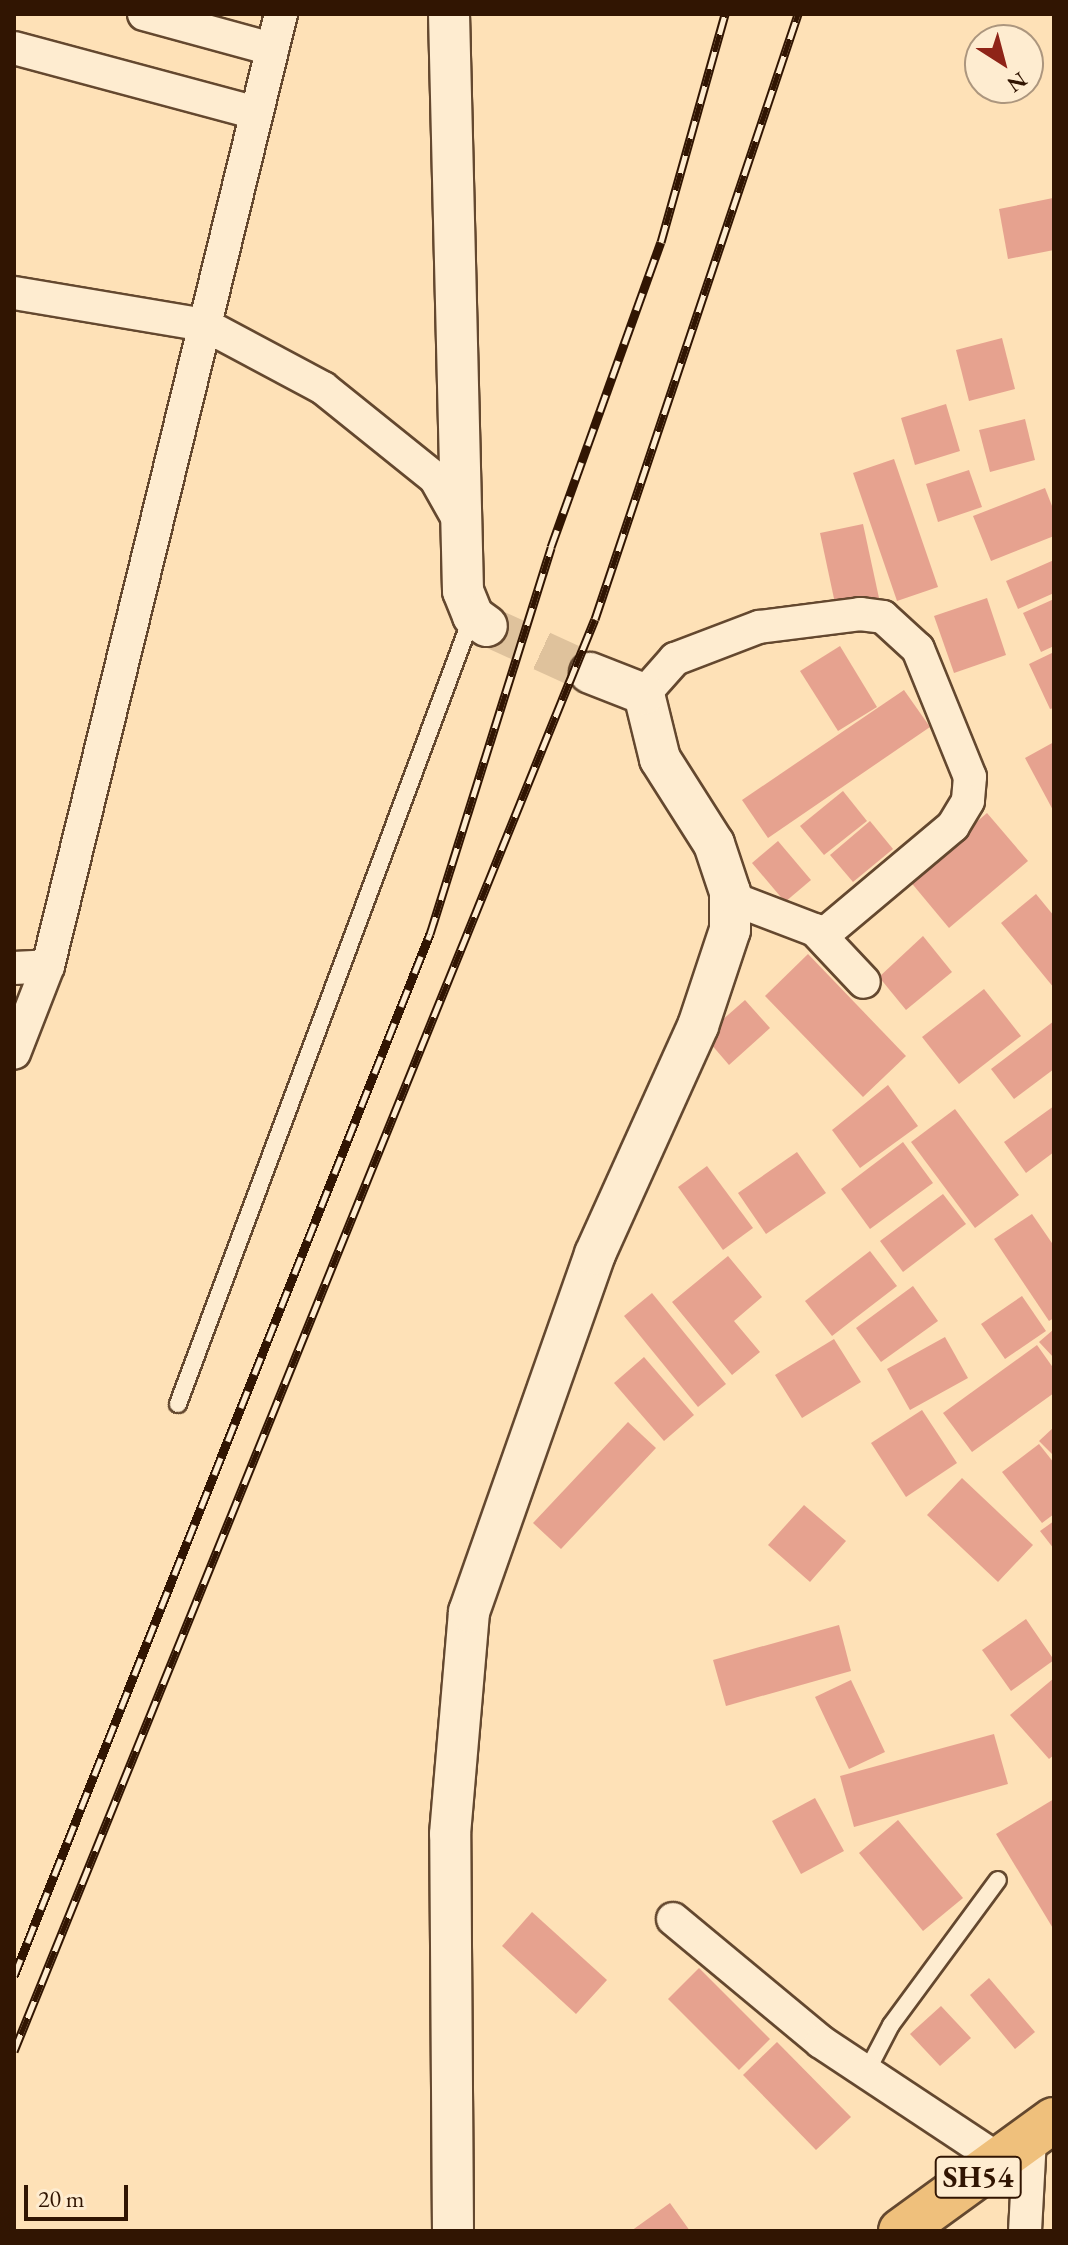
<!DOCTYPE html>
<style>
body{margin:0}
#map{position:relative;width:1068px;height:2245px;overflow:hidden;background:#fee1b7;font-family:"EB Garamond",serif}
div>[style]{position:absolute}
.building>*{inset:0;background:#e6a28f}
.tertiary-tunnel>*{height:40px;margin-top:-20px;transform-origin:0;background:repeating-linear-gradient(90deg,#dfc29c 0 40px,transparent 0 60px)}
.roads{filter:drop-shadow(2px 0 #64482f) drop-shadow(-2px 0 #64482f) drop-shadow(0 2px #64482f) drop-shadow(0 -2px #64482f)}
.service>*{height:16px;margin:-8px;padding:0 8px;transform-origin:8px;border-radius:8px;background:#feecd0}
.minor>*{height:32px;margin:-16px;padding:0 16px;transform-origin:16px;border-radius:16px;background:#feecd0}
.tertiary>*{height:40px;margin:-20px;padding:0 20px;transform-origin:20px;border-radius:20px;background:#feecd0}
.primary>*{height:44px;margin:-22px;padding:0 22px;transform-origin:22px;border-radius:22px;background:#efc07c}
.rail>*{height:9px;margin-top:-4.5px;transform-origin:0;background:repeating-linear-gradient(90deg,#feecd0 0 18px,#311502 0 36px);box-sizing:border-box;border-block:2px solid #311502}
span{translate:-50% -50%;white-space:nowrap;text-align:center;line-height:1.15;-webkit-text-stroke:8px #feecd0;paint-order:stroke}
.shield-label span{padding:2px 6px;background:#feecd0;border:2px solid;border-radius:6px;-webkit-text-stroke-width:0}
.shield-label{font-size:30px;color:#311502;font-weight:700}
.frame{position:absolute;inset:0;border:16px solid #311502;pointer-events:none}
.north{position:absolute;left:964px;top:24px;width:80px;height:80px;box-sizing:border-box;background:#feecd0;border:2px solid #ac967e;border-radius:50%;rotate:144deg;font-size:22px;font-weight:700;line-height:32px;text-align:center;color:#311502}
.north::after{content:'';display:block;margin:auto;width:28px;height:36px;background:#8f2418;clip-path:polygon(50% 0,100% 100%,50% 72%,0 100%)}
.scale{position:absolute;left:24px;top:2185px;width:104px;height:36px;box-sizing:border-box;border:4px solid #311502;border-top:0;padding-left:10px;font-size:24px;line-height:28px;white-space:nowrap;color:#311502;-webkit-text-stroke:6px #feecd0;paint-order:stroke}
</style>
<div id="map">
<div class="building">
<div style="clip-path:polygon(1053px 198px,1054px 250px,1008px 259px,999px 209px)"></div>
<div style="clip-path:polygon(1002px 338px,1015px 389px,969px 401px,956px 350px)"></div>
<div style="clip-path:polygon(946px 404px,960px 451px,915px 465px,901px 418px)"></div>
<div style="clip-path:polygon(1025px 419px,1035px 460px,990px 472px,979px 430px)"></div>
<div style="clip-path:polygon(894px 459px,938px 587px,897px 601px,853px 473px)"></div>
<div style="clip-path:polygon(969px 470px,982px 507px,938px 522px,926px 484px)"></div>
<div style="clip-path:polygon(1045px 488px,1054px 511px,1054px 536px,991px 561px,973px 516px)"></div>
<div style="clip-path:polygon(863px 524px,879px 598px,836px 608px,820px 533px)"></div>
<div style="clip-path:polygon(1054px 560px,1054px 593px,1018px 609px,1006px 581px)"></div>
<div style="clip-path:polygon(987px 598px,1006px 655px,954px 673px,934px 616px)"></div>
<div style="clip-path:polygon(1054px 599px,1054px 646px,1041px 652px,1023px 613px)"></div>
<div style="clip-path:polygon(840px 646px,877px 707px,838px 731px,800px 671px)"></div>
<div style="clip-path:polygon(1054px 652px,1054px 708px,1050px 709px,1029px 664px)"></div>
<div style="clip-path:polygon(904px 690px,930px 727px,768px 838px,742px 800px)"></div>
<div style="clip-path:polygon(1054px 742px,1054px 812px,1025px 758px)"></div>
<div style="clip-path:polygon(843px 791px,867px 821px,824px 855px,800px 826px)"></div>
<div style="clip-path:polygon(987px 813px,1028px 861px,949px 928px,909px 880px)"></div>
<div style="clip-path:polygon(870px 821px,893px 849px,853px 882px,830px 855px)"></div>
<div style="clip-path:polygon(778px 841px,811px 880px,785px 902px,752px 863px)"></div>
<div style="clip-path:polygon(1036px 894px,1054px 916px,1054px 988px,1001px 923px)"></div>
<div style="clip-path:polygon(923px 936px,952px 972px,906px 1010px,879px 977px)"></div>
<div style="clip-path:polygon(808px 954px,906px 1056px,863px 1097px,765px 996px)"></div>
<div style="clip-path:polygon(984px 989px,1021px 1036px,959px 1084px,922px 1037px)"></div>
<div style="clip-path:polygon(745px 1000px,770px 1028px,729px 1065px,704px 1036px)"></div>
<div style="clip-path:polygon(1054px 1021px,1054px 1069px,1014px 1099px,991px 1069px)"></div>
<div style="clip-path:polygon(888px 1085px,918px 1126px,860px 1168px,832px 1130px)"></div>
<div style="clip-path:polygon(1054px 1106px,1054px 1152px,1026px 1173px,1004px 1142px)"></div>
<div style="clip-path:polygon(955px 1109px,1019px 1195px,975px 1228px,911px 1142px)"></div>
<div style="clip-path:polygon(903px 1142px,933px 1183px,870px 1229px,841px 1189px)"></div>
<div style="clip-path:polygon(797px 1152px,826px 1193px,766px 1234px,738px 1193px)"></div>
<div style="clip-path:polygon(707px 1166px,753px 1228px,723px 1250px,678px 1187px)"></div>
<div style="clip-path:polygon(943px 1194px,966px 1224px,903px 1272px,880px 1241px)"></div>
<div style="clip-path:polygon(1032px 1214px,1054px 1246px,1054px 1318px,1049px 1321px,994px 1239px)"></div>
<div style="clip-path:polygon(870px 1251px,897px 1286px,832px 1336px,805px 1301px)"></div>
<div style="clip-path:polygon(728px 1256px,762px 1297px,734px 1321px,760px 1352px,732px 1375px,672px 1302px)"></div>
<div style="clip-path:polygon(913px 1286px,938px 1321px,881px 1362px,856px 1328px)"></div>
<div style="clip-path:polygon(652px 1293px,726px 1384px,698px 1407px,624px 1316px)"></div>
<div style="clip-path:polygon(1022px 1296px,1046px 1331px,1005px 1359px,981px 1324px)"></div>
<div style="clip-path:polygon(1054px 1329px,1054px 1358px,1039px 1342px)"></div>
<div style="clip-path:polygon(945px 1337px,968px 1378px,910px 1410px,887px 1369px)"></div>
<div style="clip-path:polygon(834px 1339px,861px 1382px,802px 1418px,775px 1375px)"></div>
<div style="clip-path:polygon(1037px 1345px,1054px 1369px,1054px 1393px,972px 1452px,943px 1413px)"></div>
<div style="clip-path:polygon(644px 1357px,694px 1415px,664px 1441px,614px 1383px)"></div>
<div style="clip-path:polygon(922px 1410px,957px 1463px,906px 1497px,871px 1443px)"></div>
<div style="clip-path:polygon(628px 1422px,656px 1448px,561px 1549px,533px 1523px)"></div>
<div style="clip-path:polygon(1054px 1427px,1054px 1456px,1039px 1441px)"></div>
<div style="clip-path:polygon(1039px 1444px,1054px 1463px,1054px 1514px,1042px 1523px,1002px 1472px)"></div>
<div style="clip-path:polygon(962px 1478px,1033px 1545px,998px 1582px,927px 1515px)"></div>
<div style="clip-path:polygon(804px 1505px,846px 1541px,810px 1582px,768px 1545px)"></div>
<div style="clip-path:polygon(1054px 1521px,1054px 1549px,1040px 1531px)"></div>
<div style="clip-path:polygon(1026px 1619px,1054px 1660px,1011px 1691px,982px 1650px)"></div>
<div style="clip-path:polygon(839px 1625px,851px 1671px,726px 1706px,713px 1660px)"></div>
<div style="clip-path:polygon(1054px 1678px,1054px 1755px,1049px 1759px,1010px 1715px)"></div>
<div style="clip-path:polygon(851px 1680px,885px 1752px,849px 1769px,815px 1697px)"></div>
<div style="clip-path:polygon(994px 1734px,1008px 1784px,854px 1827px,840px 1776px)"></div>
<div style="clip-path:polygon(815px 1798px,844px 1851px,801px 1874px,772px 1821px)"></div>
<div style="clip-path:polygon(1054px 1799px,1054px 1930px,996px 1834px)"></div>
<div style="clip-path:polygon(898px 1820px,963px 1898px,923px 1931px,859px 1853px)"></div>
<div style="clip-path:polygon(532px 1912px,607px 1980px,576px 2014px,502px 1946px)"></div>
<div style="clip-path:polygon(699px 1968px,770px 2039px,739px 2070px,668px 1999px)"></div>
<div style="clip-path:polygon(989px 1978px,1035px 2032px,1015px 2049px,970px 1995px)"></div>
<div style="clip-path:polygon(941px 2006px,971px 2038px,940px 2066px,910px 2034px)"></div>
<div style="clip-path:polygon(777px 2042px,851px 2117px,816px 2150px,743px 2075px)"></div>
<div style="clip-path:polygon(670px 2203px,690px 2231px,631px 2231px)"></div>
</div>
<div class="tertiary-tunnel">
<div style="left:487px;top:626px;width:113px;rotate:24.5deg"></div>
</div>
<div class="roads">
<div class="service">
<div style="left:178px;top:1404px;width:840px;rotate:-69.52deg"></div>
<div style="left:866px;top:2073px;width:54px;rotate:-62.5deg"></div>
<div style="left:891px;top:2025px;width:180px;rotate:-53.6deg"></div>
</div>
<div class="minor">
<div style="left:144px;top:14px;width:133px;rotate:15.3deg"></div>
<div style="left:14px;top:48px;width:251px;rotate:15deg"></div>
<div style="left:14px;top:293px;width:194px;rotate:9.5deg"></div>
<div style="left:205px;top:325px;width:134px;rotate:28.1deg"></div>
<div style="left:323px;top:388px;width:144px;rotate:38.8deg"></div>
<div style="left:435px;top:478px;width:55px;rotate:60.6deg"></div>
<div style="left:644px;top:694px;width:47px;rotate:-48.5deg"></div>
<div style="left:675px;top:659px;width:90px;rotate:-20.9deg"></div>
<div style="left:759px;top:627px;width:102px;rotate:-7.3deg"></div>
<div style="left:860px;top:614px;width:23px;rotate:7deg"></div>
<div style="left:883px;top:617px;width:47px;rotate:42.4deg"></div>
<div style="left:918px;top:649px;width:138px;rotate:67.9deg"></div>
<div style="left:970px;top:777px;width:24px;rotate:95deg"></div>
<div style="left:968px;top:801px;width:29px;rotate:121deg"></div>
<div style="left:953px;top:826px;width:171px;rotate:140deg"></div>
<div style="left:731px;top:898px;width:90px;rotate:20.9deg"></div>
<div style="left:815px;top:930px;width:71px;rotate:46.7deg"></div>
<div style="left:48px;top:966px;width:980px;rotate:-76.25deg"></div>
<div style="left:14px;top:968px;width:34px;rotate:-3deg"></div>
<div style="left:48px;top:966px;width:93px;rotate:111.3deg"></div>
<div style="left:673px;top:1919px;width:192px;rotate:39.7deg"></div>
<div style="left:821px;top:2042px;width:216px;rotate:33.5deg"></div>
<div style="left:1025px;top:2231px;width:91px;rotate:-86.9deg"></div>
</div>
<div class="tertiary">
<div style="left:449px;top:14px;width:577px;rotate:88.61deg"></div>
<div style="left:463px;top:591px;width:27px;rotate:68deg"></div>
<div style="left:473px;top:616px;width:17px;rotate:36deg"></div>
<div style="left:453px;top:2231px;width:397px;rotate:-90.4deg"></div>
<div style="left:450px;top:1834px;width:223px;rotate:-85.1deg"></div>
<div style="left:469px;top:1612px;width:380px;rotate:-70.6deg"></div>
<div style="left:595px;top:1254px;width:250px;rotate:-65.7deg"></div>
<div style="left:698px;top:1026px;width:101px;rotate:-71.6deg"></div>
<div style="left:730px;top:930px;width:38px;rotate:-90deg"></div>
<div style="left:730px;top:892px;width:51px;rotate:-108.4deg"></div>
<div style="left:714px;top:844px;width:101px;rotate:-122.4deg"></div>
<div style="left:660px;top:759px;width:67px;rotate:-103.8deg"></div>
<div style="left:644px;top:694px;width:58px;rotate:-158.7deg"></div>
</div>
<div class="primary">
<div style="left:901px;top:2231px;width:189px;rotate:-36deg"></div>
</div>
</div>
<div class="rail">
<div style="left:14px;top:1976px;width:1122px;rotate:-68.24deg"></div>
<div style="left:430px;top:934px;width:405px;rotate:-72.6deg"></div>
<div style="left:551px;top:547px;width:324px;rotate:-70.2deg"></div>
<div style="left:661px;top:242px;width:237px;rotate:-74.3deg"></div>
<div style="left:14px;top:2051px;width:1545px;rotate:-67.92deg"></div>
<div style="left:595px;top:619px;width:638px;rotate:-71.45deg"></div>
</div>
<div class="shield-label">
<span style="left:978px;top:2177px">SH54</span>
</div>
<div class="frame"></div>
<div class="north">N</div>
<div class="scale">20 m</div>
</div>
